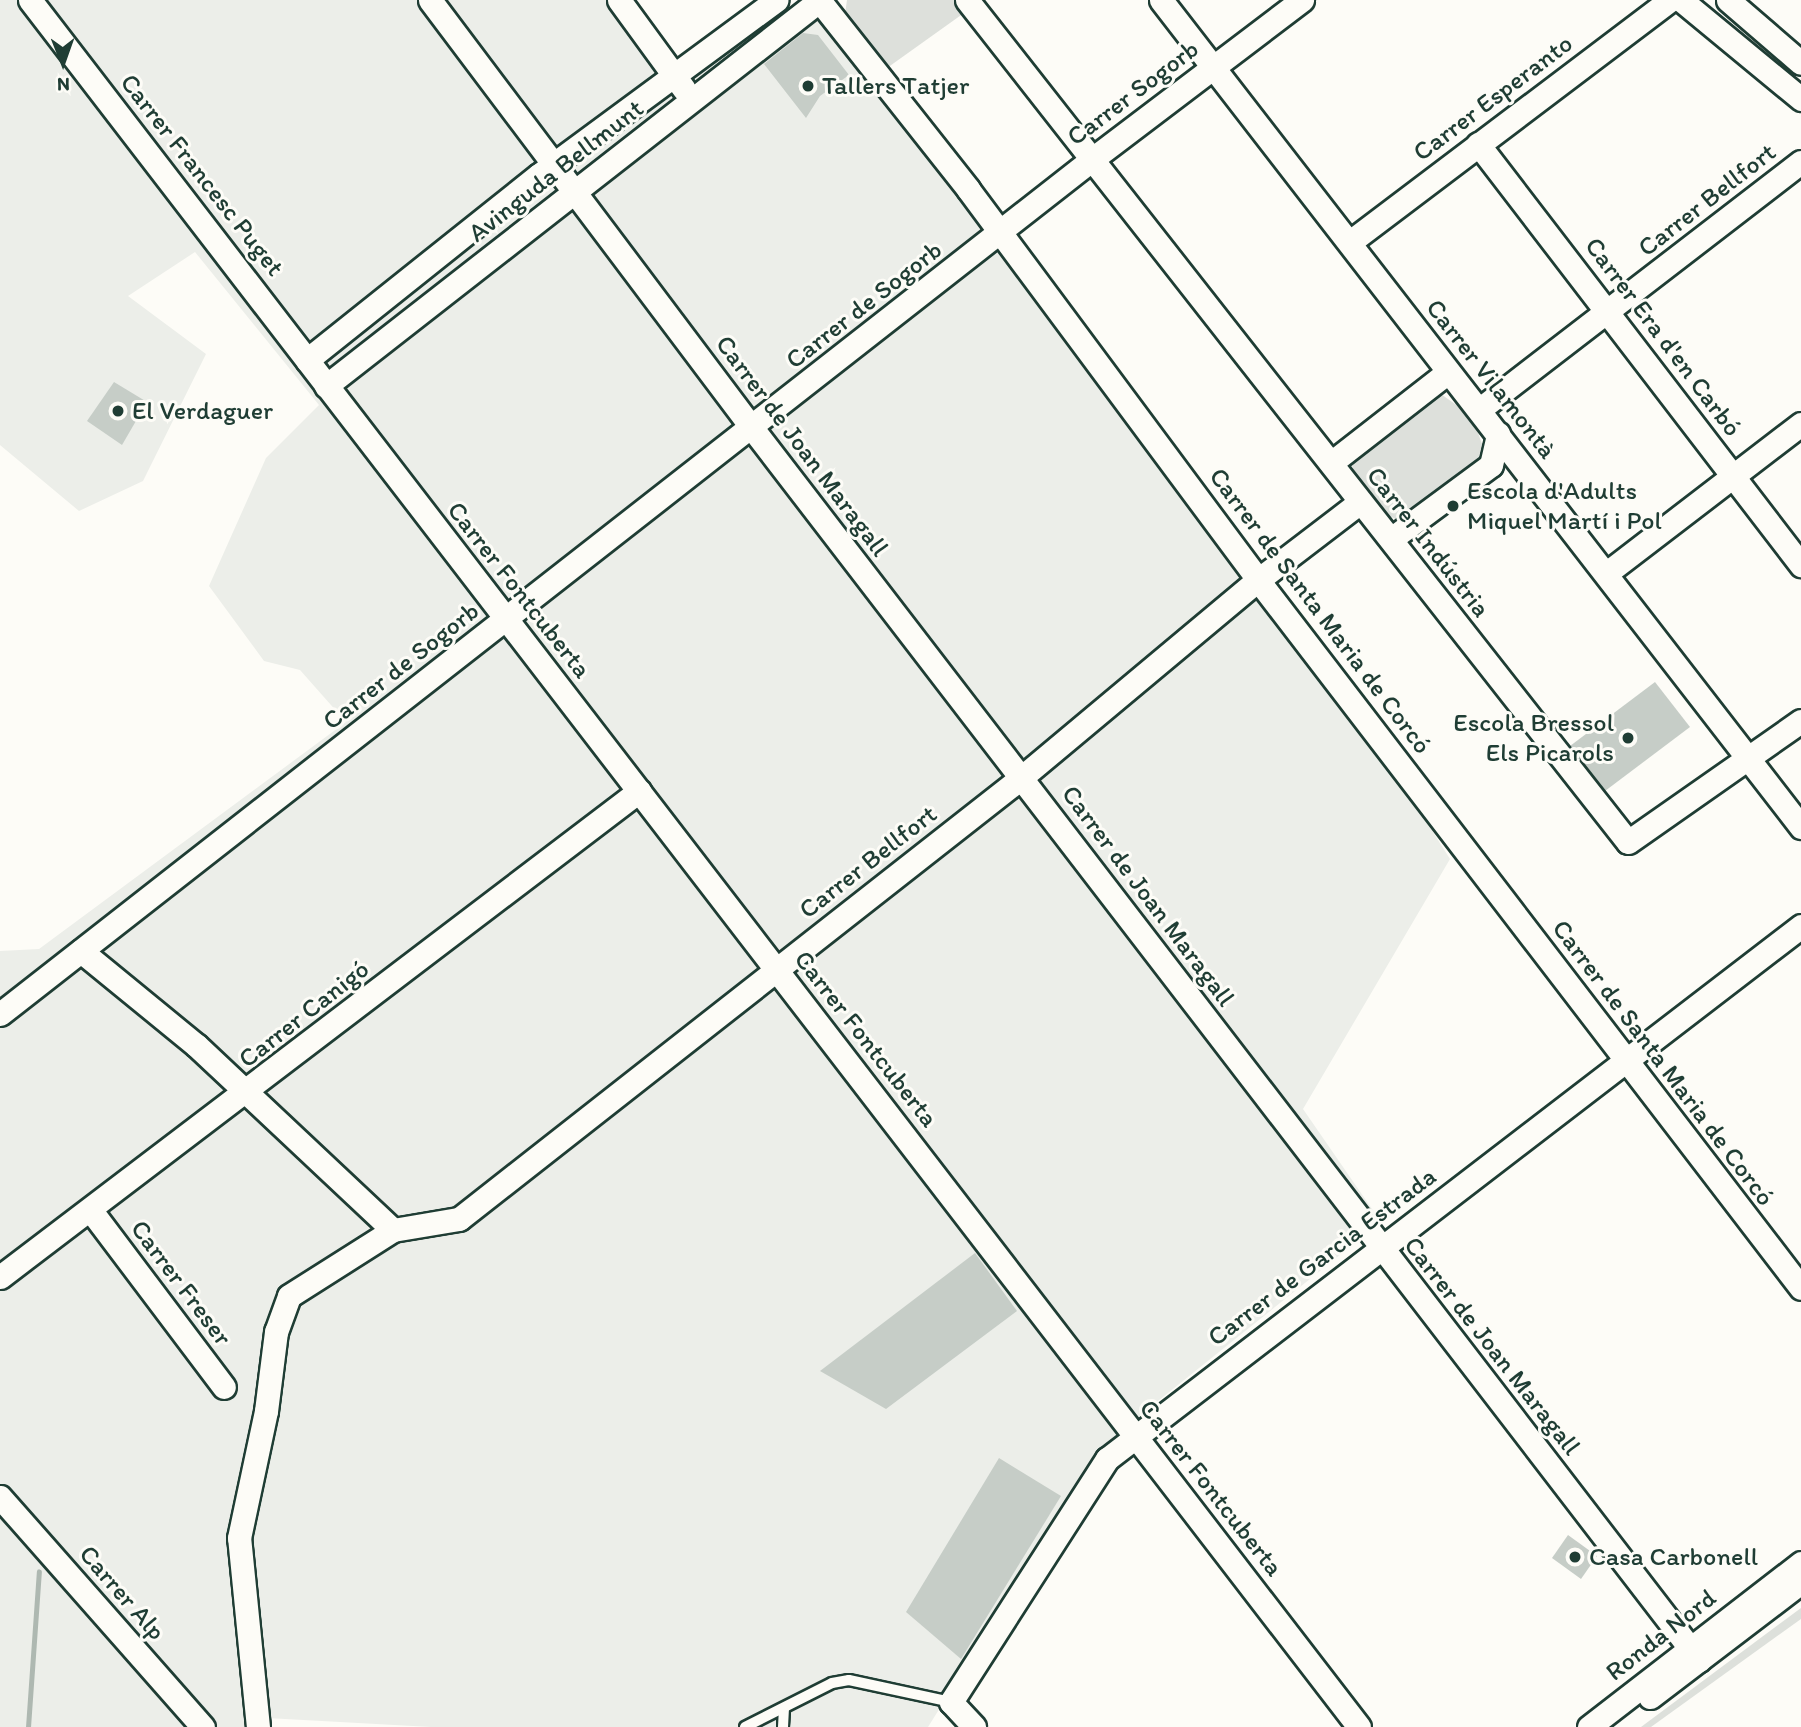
<!DOCTYPE html>
<meta charset="utf-8">
<style>
body{margin:0}
#map{position:relative;width:1801px;height:1727px;overflow:hidden;background:#fdfcf7;font-family:Itim,sans-serif}
div>[style]{position:absolute}
.built>*{inset:0;background:#eceee9}
.green>*{inset:0;background:#dde0db}
.stream>*{height:5px;margin:-2.5px;padding:0 2.5px;transform-origin:2.5px;border-radius:2.5px;background:#aeb8b1}
.building>*{inset:0;background:#c6cdc7}
.roads{filter:drop-shadow(2px 0 #1f3d34) drop-shadow(-2px 0 #1f3d34) drop-shadow(0 2px #1f3d34) drop-shadow(0 -2px #1f3d34)}
.service>*{height:10px;margin:-5px;padding:0 5px;transform-origin:5px;border-radius:5px;background:#fdfcf7}
.minor>*{height:23px;margin:-11.5px;padding:0 11.5px;transform-origin:11.5px;border-radius:11.5px;background:#fdfcf7}
.dots>*{width:19px;height:19px;translate:-50% -50%;box-sizing:border-box;border:4px solid #fdfcf7;border-radius:50%}
span{translate:-50% -50%;white-space:nowrap;text-align:center;line-height:1.15;-webkit-text-stroke:6px #fdfcf7;paint-order:stroke}
.poi-label{font-size:26px;color:#1f3d34}
.left{translate:0 -50%;text-align:left}
.right{translate:-100% -50%;text-align:right}
.street-label{font-size:26px;color:#1f3d34}
.north{position:absolute;left:28px;top:28px;width:70px;height:70px;-webkit-text-stroke:5px #fdfcf7;paint-order:stroke;rotate:179deg;font-size:19px;font-weight:700;line-height:28px;text-align:center;color:#1f3d34}
.north::after{content:'';display:block;margin:auto;width:24px;height:32px;background:#1f3d34;clip-path:polygon(50% 0,100% 100%,50% 72%,0 100%)}
</style>
<div id="map">
<div class="built">
<div style="clip-path:polygon(0 0,635px 0,695px 79px,801px 0,814px 0,1412px 799px,1450px 859px,1303px 1109px,1381px 1222px,1143px 1413px,1098px 1456px,928px 1727px,431px 1727px,267px 1718px,267px 1727px,0 1727px,0 951px,39px 949px,346px 722px,300px 670px,264px 661px,209px 586px,266px 458px,319px 405px,195px 252px,128px 296px,206px 354px,143px 481px,79px 511px,0 445px)"></div>
</div>
<div class="green">
<div style="clip-path:polygon(847px 0,954px 0,964px 13px,887px 68px,845px 14px)"></div>
<div style="clip-path:polygon(1438px 392px,1472px 416px,1487px 458px,1403px 523px,1382px 512px,1355px 477px,1350px 457px)"></div>
<div style="clip-path:polygon(1801px 1608px,1801px 1619px,1651px 1727px,1641px 1727px)"></div>
</div>
<div class="stream">
<div style="left:28px;top:1727px;width:156px;rotate:-86deg"></div>
</div>
<div class="building">
<div style="clip-path:polygon(803px 33px,818px 35px,849px 75px,820px 96px,806px 118px,764px 64px)"></div>
<div style="clip-path:polygon(114px 382px,147px 402px,122px 445px,87px 421px)"></div>
<div style="clip-path:polygon(1655px 682px,1690px 727px,1605px 791px,1570px 746px)"></div>
<div style="clip-path:polygon(975px 1253px,1017px 1311px,886px 1409px,820px 1371px)"></div>
<div style="clip-path:polygon(999px 1458px,1061px 1496px,961px 1659px,906px 1612px)"></div>
<div style="clip-path:polygon(1568px 1535px,1597px 1556px,1581px 1579px,1552px 1558px)"></div>
</div>
<div class="roads">
<div class="service">
<div style="left:745px;top:1727px;width:97px;rotate:-26.8deg"></div>
<div style="left:832px;top:1683px;width:17px;rotate:-10deg"></div>
<div style="left:849px;top:1680px;width:104px;rotate:12.2deg"></div>
<div style="left:783px;top:1727px;width:19px;rotate:-87deg"></div>
</div>
<div class="minor">
<div style="left:30px;top:0;width:2179px;rotate:52.42deg"></div>
<div style="left:430px;top:0;width:536px;rotate:53.04deg"></div>
<div style="left:752px;top:428px;width:1554px;rotate:52.45deg"></div>
<div style="left:619px;top:0;width:110px;rotate:53.9deg"></div>
<div style="left:819px;top:0;width:241px;rotate:51.7deg"></div>
<div style="left:968px;top:189px;width:487px;rotate:53.4deg"></div>
<div style="left:1258px;top:580px;width:892px;rotate:52.51deg"></div>
<div style="left:967px;top:0;width:1070px;rotate:51.87deg"></div>
<div style="left:1628px;top:842px;width:211px;rotate:-35deg"></div>
<div style="left:1161px;top:0;width:1046px;rotate:52.26deg"></div>
<div style="left:1681px;top:0;width:156px;rotate:39.5deg"></div>
<div style="left:1728px;top:0;width:96px;rotate:40.8deg"></div>
<div style="left:1478px;top:144px;width:531px;rotate:52.5deg"></div>
<div style="left:1350px;top:242px;width:401px;rotate:-37.1deg"></div>
<div style="left:307px;top:360px;width:297px;rotate:-38.6deg"></div>
<div style="left:539px;top:175px;width:295px;rotate:-36.4deg"></div>
<div style="left:326px;top:386px;width:627px;rotate:-38deg"></div>
<div style="left:1480px;top:409px;width:405px;rotate:-37.6deg"></div>
<div style="left:1331px;top:463px;width:148px;rotate:-37.9deg"></div>
<div style="left:1391px;top:539px;width:124px;rotate:-36.5deg"></div>
<div style="left:1491px;top:465px;width:32px;rotate:-77deg"></div>
<div style="left:1608px;top:572px;width:243px;rotate:-37.5deg"></div>
<div style="left:81px;top:951px;width:149px;rotate:39.3deg"></div>
<div style="left:196px;top:1045px;width:270px;rotate:43.2deg"></div>
<div style="left:0;top:1014px;width:1385px;rotate:-38.05deg"></div>
<div style="left:1091px;top:160px;width:265px;rotate:-37.2deg"></div>
<div style="left:92px;top:1212px;width:219px;rotate:53deg"></div>
<div style="left:0;top:1277px;width:803px;rotate:-37.26deg"></div>
<div style="left:0;top:1497px;width:307px;rotate:48.6deg"></div>
<div style="left:1650px;top:1697px;width:190px;rotate:-37.3deg"></div>
<div style="left:951px;top:1702px;width:289px;rotate:-57.3deg"></div>
<div style="left:1107px;top:1459px;width:875px;rotate:-37.52deg"></div>
<div style="left:951px;top:1702px;width:34px;rotate:47deg"></div>
<div style="left:258px;top:1727px;width:190px;rotate:-95.7deg"></div>
<div style="left:239px;top:1538px;width:130px;rotate:-78deg"></div>
<div style="left:266px;top:1411px;width:80px;rotate:-82.8deg"></div>
<div style="left:276px;top:1332px;width:38px;rotate:-70deg"></div>
<div style="left:289px;top:1296px;width:123px;rotate:-32.4deg"></div>
<div style="left:393px;top:1230px;width:67px;rotate:-9.5deg"></div>
<div style="left:459px;top:1219px;width:716px;rotate:-38.13deg"></div>
<div style="left:1022px;top:777px;width:307px;rotate:-39.9deg"></div>
<div style="left:1258px;top:580px;width:128px;rotate:-37.4deg"></div>
<div style="left:1589px;top:1727px;width:268px;rotate:-37.7deg"></div>
</div>
</div>
<div class="dots">
<div style="left:808px;top:86px;background:#1f3d34"></div>
<div style="left:118px;top:411px;background:#1f3d34"></div>
<div style="left:1453px;top:506px;background:#1f3d34"></div>
<div style="left:1628px;top:738px;background:#1f3d34"></div>
<div style="left:1575px;top:1557px;background:#1f3d34"></div>
</div>
<div class="poi-label">
<span class="left" style="left:822px;top:86px">Tallers Tatjer</span>
<span class="left" style="left:132px;top:411px">El Verdaguer</span>
<span class="left" style="left:1467px;top:506px">Escola d'Adults<br>Miquel Martí i Pol</span>
<span class="right" style="left:1614px;top:738px">Escola Bressol<br>Els Picarols</span>
<span class="left" style="left:1589px;top:1557px">Casa Carbonell</span>
</div>
<div class="street-label">
<span style="left:1133px;top:93px;rotate:-37deg">Carrer Sogorb</span>
<span style="left:1493px;top:98px;rotate:-37deg">Carrer Esperanto</span>
<span style="left:556px;top:171px;rotate:-38deg">Avinguda Bellmunt</span>
<span style="left:202px;top:175px;rotate:52deg">Carrer Francesc Puget</span>
<span style="left:1707px;top:200px;rotate:-38deg">Carrer Bellfort</span>
<span style="left:864px;top:305px;rotate:-38deg">Carrer de Sogorb</span>
<span style="left:1663px;top:337px;rotate:53deg">Carrer Era d'en Carbó</span>
<span style="left:1491px;top:379px;rotate:52deg">Carrer Vilamontà</span>
<span style="left:802px;top:446px;rotate:53deg">Carrer de Joan Maragall</span>
<span style="left:1428px;top:542px;rotate:52deg">Carrer Indústria</span>
<span style="left:519px;top:590px;rotate:52deg">Carrer Fontcuberta</span>
<span style="left:1320px;top:611px;rotate:53deg">Carrer de Santa Maria de Corcó</span>
<span style="left:401px;top:666px;rotate:-38deg">Carrer de Sogorb</span>
<span style="left:868px;top:862px;rotate:-38deg">Carrer Bellfort</span>
<span style="left:1148px;top:896px;rotate:53deg">Carrer de Joan Maragall</span>
<span style="left:304px;top:1014px;rotate:-38deg">Carrer Canigó</span>
<span style="left:866px;top:1039px;rotate:52deg">Carrer Fontcuberta</span>
<span style="left:1663px;top:1063px;rotate:53deg">Carrer de Santa Maria de Corcó</span>
<span style="left:1322px;top:1257px;rotate:-37deg">Carrer de Garcia Estrada</span>
<span style="left:181px;top:1283px;rotate:53deg">Carrer Freser</span>
<span style="left:1492px;top:1346px;rotate:52deg">Carrer de Joan Maragall</span>
<span style="left:1211px;top:1488px;rotate:52deg">Carrer Fontcuberta</span>
<span style="left:122px;top:1593px;rotate:49deg">Carrer Alp</span>
<span style="left:1661px;top:1635px;rotate:-38deg">Ronda Nord</span>
</div>
<div class="north">N</div>
</div>
